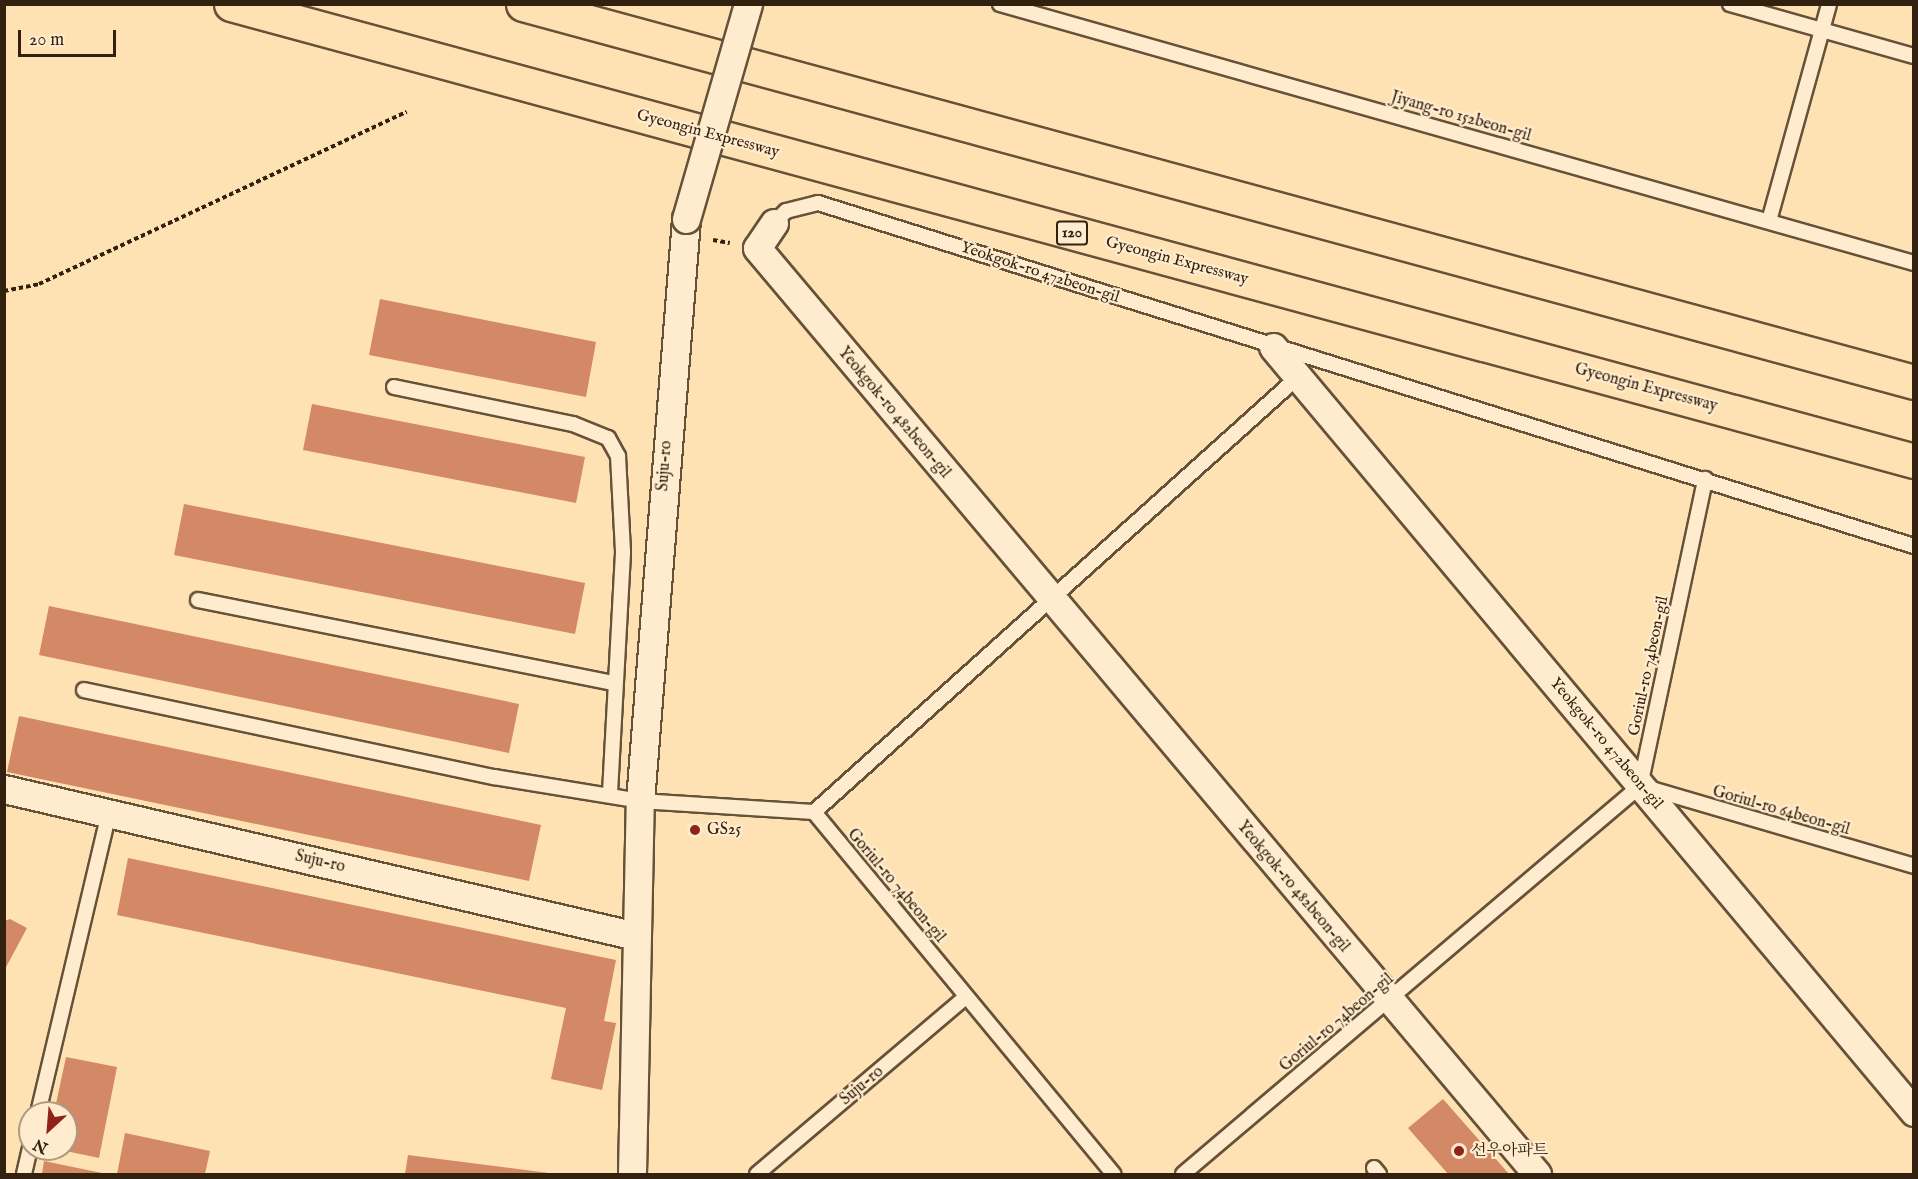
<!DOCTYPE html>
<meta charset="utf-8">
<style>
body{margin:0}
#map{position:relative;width:1918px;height:1179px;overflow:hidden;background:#ffe2b4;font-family:"IM FELL English","Noto Serif KR",serif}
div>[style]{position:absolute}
.building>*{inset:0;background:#d38866}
.path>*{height:4px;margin-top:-2px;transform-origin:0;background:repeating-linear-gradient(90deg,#332110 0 4.5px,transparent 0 7.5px)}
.roads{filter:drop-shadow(2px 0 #665139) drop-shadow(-2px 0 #665139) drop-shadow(0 2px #665139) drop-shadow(0 -2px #665139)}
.lane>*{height:14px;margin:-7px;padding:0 7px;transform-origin:7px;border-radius:7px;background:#ffecce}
.street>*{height:27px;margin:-13.5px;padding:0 13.5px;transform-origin:13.5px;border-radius:13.5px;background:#ffecce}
.highway>*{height:33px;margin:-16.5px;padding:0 16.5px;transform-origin:16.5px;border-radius:16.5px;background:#ffe2b4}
.bridges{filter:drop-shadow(2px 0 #665139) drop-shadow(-2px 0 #665139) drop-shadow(0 2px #665139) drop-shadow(0 -2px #665139)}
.street-bridge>*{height:27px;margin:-13.5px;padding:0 13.5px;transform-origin:13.5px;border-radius:13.5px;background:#ffecce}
.dots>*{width:16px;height:16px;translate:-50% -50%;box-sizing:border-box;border:3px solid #ffecce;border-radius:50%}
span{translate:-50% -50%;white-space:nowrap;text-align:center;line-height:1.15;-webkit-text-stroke:4.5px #ffecce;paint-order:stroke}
.shield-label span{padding:2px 4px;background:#ffecce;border:2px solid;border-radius:4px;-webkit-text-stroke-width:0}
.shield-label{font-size:15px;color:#332110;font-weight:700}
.street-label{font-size:16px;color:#332110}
.poi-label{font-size:16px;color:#332110}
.left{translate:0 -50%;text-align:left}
.frame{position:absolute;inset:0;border:6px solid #332110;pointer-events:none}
.north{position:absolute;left:18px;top:1101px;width:60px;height:60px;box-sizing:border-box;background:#ffecce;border:2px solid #ad9b82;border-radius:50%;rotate:206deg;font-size:16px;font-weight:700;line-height:24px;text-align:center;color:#332110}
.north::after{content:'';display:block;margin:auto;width:21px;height:27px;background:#8f2418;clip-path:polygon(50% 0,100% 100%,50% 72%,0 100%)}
.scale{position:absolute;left:18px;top:30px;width:98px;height:27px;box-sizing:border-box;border:3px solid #332110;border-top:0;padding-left:8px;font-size:18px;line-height:21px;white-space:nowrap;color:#332110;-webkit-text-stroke:4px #ffecce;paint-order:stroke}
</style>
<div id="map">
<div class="building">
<div style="clip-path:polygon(380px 299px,596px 342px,586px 397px,369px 355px)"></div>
<div style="clip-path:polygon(312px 404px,585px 457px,576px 503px,303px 450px)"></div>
<div style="clip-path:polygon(184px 504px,585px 583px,575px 634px,174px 555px)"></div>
<div style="clip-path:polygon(49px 606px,519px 704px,509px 753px,39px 655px)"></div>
<div style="clip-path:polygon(19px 716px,541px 825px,529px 881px,7px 772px)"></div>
<div style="clip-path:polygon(128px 858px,616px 960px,604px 1021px,616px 1023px,602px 1090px,551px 1079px,566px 1008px,117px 915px)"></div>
<div style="clip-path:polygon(10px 919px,27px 928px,4px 971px,4px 921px)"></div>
<div style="clip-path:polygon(66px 1057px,117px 1067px,99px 1158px,61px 1150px,66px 1149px,66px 1113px,54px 1113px)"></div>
<div style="clip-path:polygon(1443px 1099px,1509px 1174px,1448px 1174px,1408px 1128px)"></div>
<div style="clip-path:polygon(125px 1133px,210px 1151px,205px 1174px,117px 1174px)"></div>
<div style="clip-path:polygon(408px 1155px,549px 1173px,549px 1174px,405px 1174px)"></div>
<div style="clip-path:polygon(44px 1161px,102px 1173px,102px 1174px,42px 1174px)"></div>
</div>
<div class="path">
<div style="left:713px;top:240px;width:17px;rotate:10deg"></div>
<div style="left:4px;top:291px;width:36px;rotate:-11deg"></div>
<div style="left:39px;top:284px;width:406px;rotate:-25.1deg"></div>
</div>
<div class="roads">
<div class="lane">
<div style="left:1000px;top:4px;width:950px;rotate:15.82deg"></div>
<div style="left:1730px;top:4px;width:191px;rotate:15.8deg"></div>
<div style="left:1769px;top:221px;width:225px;rotate:-74.5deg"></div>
<div style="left:774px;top:223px;width:17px;rotate:-45deg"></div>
<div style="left:786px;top:211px;width:33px;rotate:-14deg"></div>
<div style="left:818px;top:203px;width:1148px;rotate:17.38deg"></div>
<div style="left:394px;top:387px;width:183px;rotate:11.7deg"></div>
<div style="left:573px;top:424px;width:38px;rotate:22deg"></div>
<div style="left:608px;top:438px;width:21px;rotate:61deg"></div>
<div style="left:618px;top:456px;width:97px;rotate:87deg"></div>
<div style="left:623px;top:553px;width:239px;rotate:93.1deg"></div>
<div style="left:198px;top:600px;width:422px;rotate:11.3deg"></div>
<div style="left:84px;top:690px;width:419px;rotate:12deg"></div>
<div style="left:494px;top:777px;width:148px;rotate:9.3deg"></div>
<div style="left:640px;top:801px;width:174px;rotate:3.6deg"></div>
<div style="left:1648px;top:788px;width:277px;rotate:16.3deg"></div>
<div style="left:814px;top:812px;width:651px;rotate:-41.95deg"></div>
<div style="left:814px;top:812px;width:470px;rotate:50.4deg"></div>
<div style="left:38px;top:1113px;width:308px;rotate:-76.7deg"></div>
<div style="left:1374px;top:1168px;width:8px;rotate:50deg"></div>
<div style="left:24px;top:1174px;width:26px;rotate:-77deg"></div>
<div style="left:757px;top:1174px;width:274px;rotate:-40.3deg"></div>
<div style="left:1183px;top:1174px;width:599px;rotate:-40.33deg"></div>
<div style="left:1640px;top:786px;width:314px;rotate:-78deg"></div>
</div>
<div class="street">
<div style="left:774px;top:223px;width:30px;rotate:124deg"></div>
<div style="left:757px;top:248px;width:1211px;rotate:49.89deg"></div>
<div style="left:1273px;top:347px;width:998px;rotate:50.04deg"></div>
<div style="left:4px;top:789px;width:649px;rotate:13.09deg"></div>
<div style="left:632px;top:1174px;width:373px;rotate:-88.8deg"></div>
<div style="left:640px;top:801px;width:584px;rotate:-85.48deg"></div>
</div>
<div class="highway">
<div style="left:231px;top:4px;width:1744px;rotate:15.19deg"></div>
<div style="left:523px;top:4px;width:1441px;rotate:15.2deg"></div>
</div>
</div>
<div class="bridges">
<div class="street-bridge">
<div style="left:686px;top:219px;width:224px;rotate:-73.9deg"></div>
</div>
</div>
<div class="dots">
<div style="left:695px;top:830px;background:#8f2418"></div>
<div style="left:1459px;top:1151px;background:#8f2418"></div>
</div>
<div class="shield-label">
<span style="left:1072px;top:233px">120</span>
</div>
<div class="street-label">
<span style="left:1461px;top:117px;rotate:16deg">Jiyang-ro 152beon-gil</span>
<span style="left:708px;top:134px;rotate:15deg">Gyeongin Expressway</span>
<span style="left:1177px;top:261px;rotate:15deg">Gyeongin Expressway</span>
<span style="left:1040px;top:273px;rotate:18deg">Yeokgok-ro 472beon-gil</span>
<span style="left:1646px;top:388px;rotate:15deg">Gyeongin Expressway</span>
<span style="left:894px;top:413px;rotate:50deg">Yeokgok-ro 482beon-gil</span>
<span style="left:665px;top:466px;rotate:-86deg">Suju-ro</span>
<span style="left:1649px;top:666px;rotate:-78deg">Goriul-ro 74beon-gil</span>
<span style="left:1606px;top:744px;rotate:50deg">Yeokgok-ro 472beon-gil</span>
<span style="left:1781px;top:811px;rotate:16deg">Goriul-ro 64beon-gil</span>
<span style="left:320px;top:862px;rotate:13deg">Suju-ro</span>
<span style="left:896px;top:886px;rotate:50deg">Goriul-ro 74beon-gil</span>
<span style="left:1293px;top:887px;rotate:50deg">Yeokgok-ro 482beon-gil</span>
<span style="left:1337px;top:1023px;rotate:-40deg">Goriul-ro 74beon-gil</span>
<span style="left:862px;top:1086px;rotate:-40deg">Suju-ro</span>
</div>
<div class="poi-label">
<span class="left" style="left:707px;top:830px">GS25</span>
<span class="left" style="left:1471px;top:1151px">선우아파트</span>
</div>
<div class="frame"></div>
<div class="north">N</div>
<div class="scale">20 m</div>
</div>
